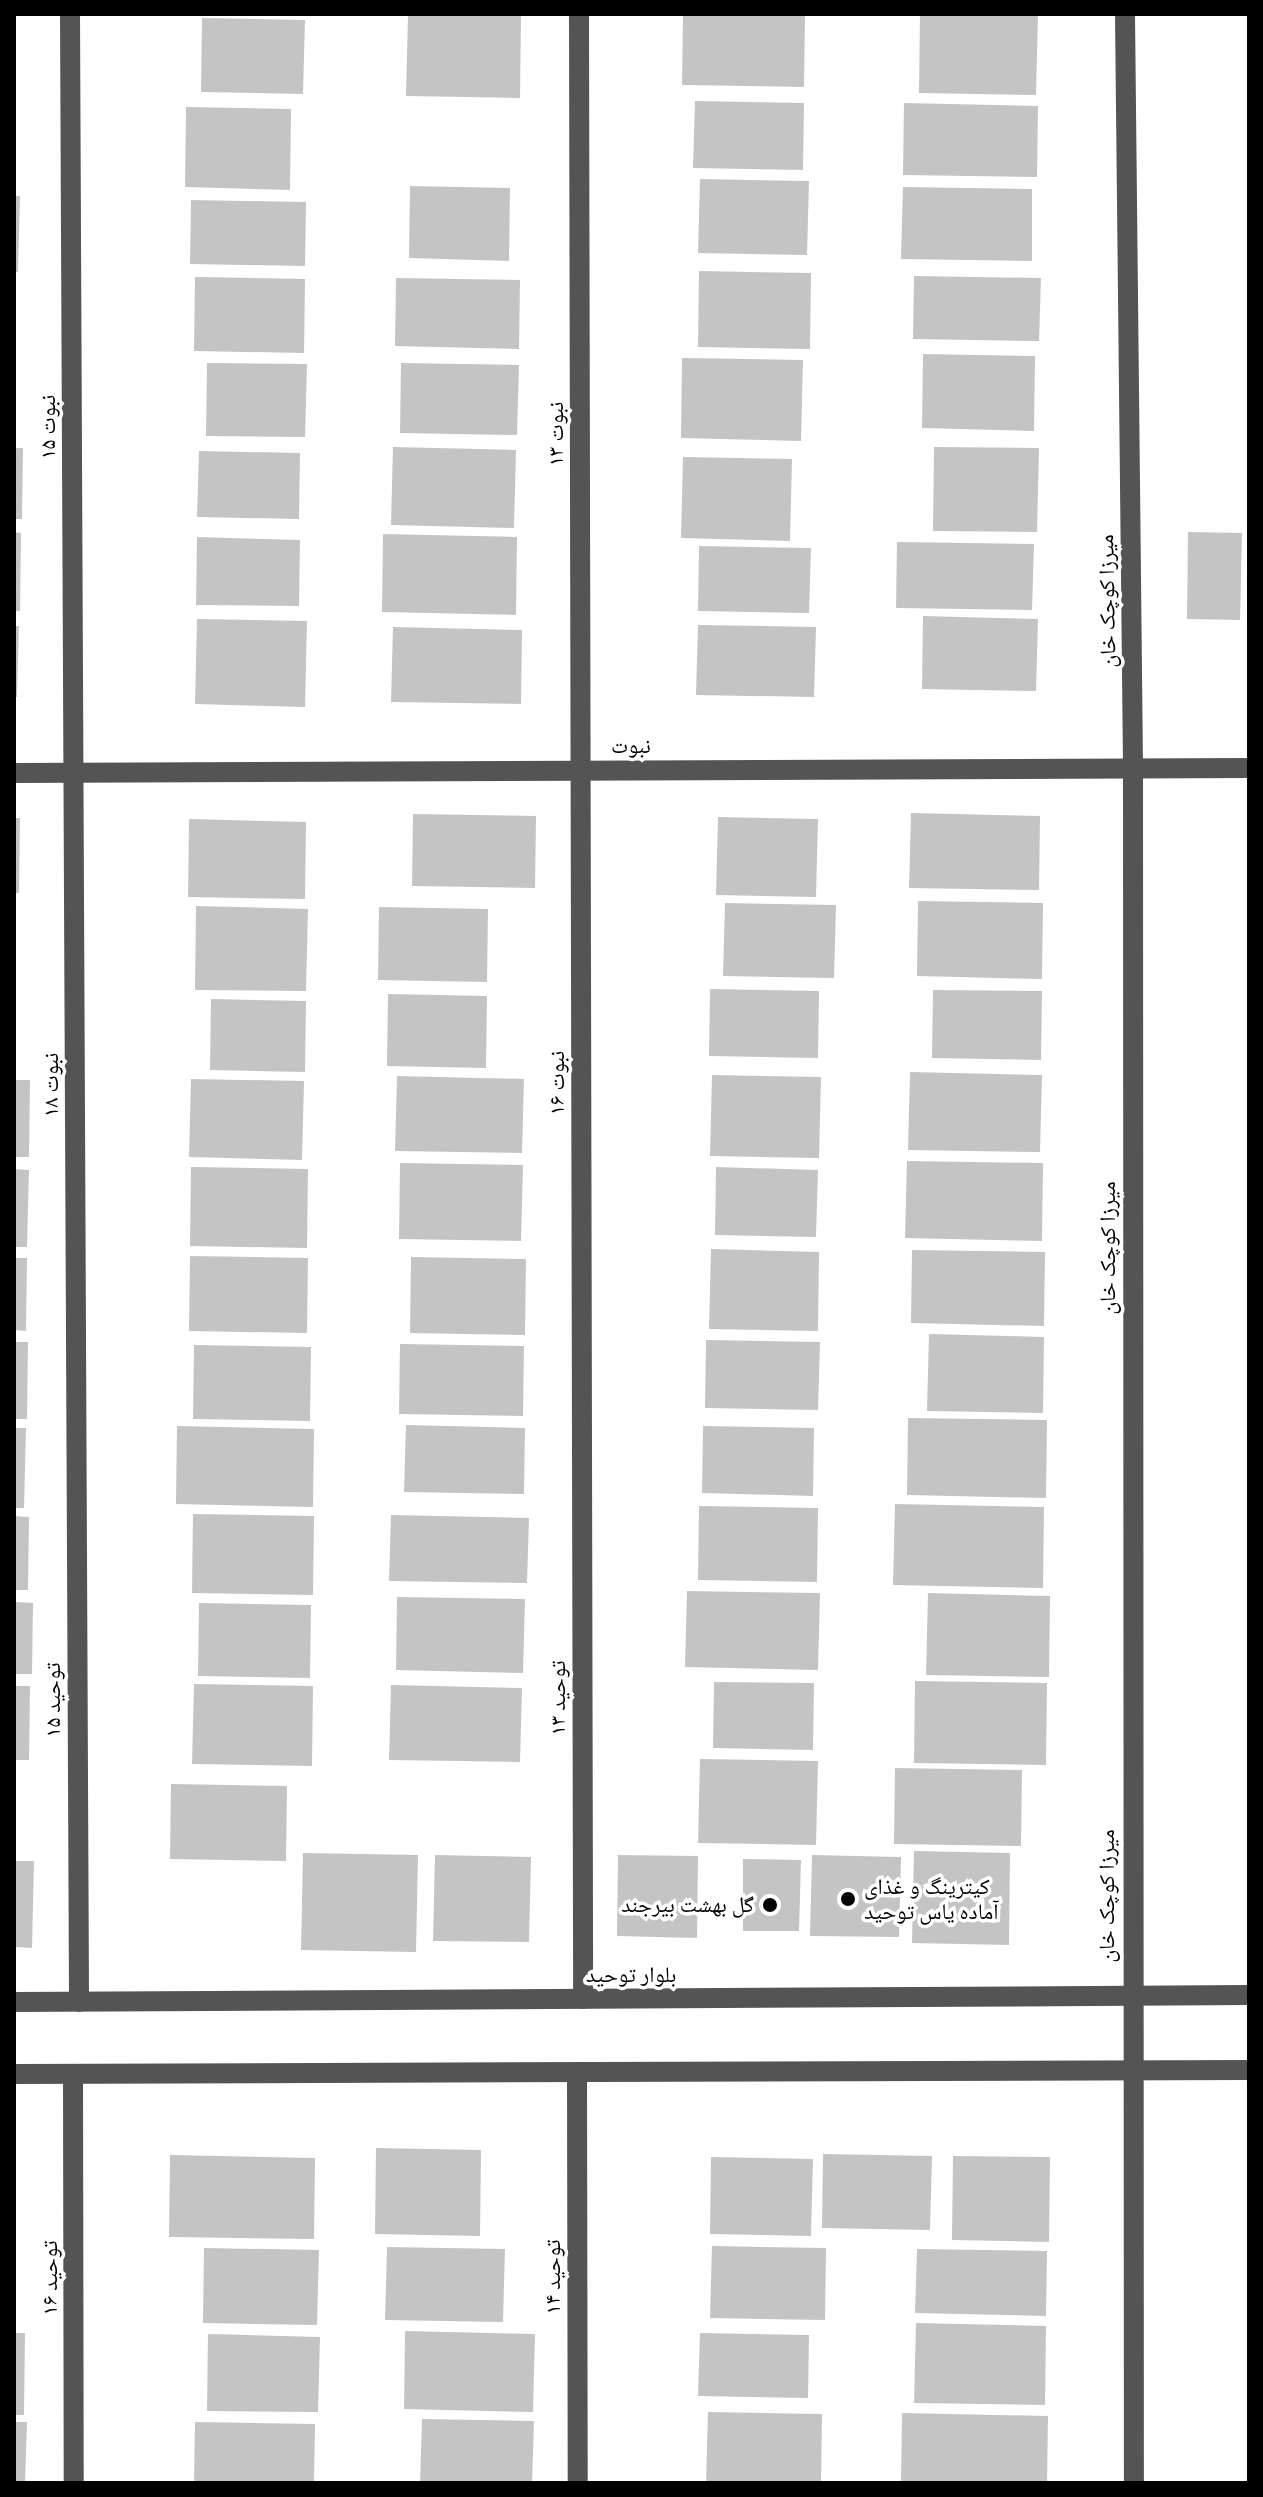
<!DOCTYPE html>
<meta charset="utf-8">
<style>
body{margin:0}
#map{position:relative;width:1263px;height:2497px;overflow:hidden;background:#fff;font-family:"Archivo Narrow","Noto Naskh Arabic",sans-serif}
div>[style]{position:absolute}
.building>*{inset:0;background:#c4c4c4}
.minor>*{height:20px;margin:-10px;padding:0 10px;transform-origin:10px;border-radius:10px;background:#545454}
.dots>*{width:22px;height:22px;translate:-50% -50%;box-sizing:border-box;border:4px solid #fff;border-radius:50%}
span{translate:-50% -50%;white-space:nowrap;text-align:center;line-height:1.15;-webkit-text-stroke:7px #fff;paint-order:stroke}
.street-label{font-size:22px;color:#000}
.poi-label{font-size:22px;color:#000}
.left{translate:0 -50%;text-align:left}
.right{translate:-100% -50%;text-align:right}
.frame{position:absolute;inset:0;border:16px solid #000;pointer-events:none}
</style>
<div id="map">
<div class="building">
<div style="clip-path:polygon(408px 14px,521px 16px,520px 98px,406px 96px)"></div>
<div style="clip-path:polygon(683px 14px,805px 14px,804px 87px,682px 85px)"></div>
<div style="clip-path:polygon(920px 14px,1038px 14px,1036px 95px,919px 93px)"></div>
<div style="clip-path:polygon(202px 18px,305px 20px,303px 94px,201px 92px)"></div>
<div style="clip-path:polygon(695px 101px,804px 103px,803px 170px,693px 168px)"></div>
<div style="clip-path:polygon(904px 103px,1038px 106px,1037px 177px,903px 175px)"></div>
<div style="clip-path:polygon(186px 107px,291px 109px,290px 190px,185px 187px)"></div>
<div style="clip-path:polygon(700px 179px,809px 181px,807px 255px,698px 253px)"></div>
<div style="clip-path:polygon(410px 186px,510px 188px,509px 261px,409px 258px)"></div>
<div style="clip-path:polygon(903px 187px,1032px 189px,1032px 261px,901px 259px)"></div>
<div style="clip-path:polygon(14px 196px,20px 196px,18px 272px,14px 272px)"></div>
<div style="clip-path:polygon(191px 200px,306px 202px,305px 266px,190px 264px)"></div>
<div style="clip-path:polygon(699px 271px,811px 273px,810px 349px,698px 347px)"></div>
<div style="clip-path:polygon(914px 276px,1041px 278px,1039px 341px,913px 339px)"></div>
<div style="clip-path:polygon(195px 277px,305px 279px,304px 353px,194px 351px)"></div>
<div style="clip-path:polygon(396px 278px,520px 280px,519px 349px,395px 346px)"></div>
<div style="clip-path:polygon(923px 354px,1035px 356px,1034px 431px,922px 428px)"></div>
<div style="clip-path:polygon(682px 358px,803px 360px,801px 441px,681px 438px)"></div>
<div style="clip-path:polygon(207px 363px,307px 364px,305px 437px,206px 436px)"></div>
<div style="clip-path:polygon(401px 363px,519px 365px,517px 435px,400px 433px)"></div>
<div style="clip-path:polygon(393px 447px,516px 450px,514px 528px,391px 525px)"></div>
<div style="clip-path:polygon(934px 447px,1039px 448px,1037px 532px,933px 531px)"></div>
<div style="clip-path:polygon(14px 448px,23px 448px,22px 519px,14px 519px)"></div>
<div style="clip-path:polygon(199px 451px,300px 453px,299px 519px,197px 517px)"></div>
<div style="clip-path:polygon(683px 457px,792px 459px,790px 541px,681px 538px)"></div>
<div style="clip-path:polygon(14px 532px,21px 533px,20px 611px,14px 611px)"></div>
<div style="clip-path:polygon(1188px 532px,1242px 533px,1240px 620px,1187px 619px)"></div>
<div style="clip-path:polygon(383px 534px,517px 537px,516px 615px,382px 612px)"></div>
<div style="clip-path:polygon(197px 537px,300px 540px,299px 606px,196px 605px)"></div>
<div style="clip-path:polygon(897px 542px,1034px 544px,1032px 610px,896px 608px)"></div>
<div style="clip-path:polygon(699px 546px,811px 548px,809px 613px,698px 611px)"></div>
<div style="clip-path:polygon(923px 616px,1038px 619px,1036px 691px,922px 689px)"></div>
<div style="clip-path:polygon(197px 619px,307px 621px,305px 707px,195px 704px)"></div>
<div style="clip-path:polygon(698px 625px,816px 627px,814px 697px,696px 695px)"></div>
<div style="clip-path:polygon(14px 626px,19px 626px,17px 697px,14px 697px)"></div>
<div style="clip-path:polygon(393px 627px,522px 630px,521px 704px,391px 702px)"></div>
<div style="clip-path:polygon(911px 813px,1040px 816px,1039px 890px,909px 888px)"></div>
<div style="clip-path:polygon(413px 814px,536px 816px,535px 888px,412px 886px)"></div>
<div style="clip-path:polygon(718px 817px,818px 819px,816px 897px,716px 895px)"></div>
<div style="clip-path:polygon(14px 818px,20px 818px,19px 893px,14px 893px)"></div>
<div style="clip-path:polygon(189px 819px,306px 822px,305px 899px,188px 897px)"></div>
<div style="clip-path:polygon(918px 901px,1043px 903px,1042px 979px,917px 976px)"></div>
<div style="clip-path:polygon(725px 903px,836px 905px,834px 978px,723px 976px)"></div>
<div style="clip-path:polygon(196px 906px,308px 909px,306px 991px,195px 990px)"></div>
<div style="clip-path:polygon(379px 907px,488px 909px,487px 982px,378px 980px)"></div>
<div style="clip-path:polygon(710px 989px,819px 991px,818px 1058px,709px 1056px)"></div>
<div style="clip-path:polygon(933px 990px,1042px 991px,1041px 1060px,932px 1058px)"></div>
<div style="clip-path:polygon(388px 994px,487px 996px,486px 1068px,387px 1066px)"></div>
<div style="clip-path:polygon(211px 999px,306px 1001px,305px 1072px,210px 1070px)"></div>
<div style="clip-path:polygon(910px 1072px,1042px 1075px,1040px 1152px,908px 1150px)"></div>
<div style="clip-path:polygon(712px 1075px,821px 1077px,819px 1158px,710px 1156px)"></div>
<div style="clip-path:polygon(397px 1076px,524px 1079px,522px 1153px,395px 1151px)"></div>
<div style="clip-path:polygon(191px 1079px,304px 1081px,302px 1160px,189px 1157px)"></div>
<div style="clip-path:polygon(14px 1080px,30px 1080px,29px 1157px,14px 1157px)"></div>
<div style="clip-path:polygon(907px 1161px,1043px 1163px,1042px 1241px,905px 1238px)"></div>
<div style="clip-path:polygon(400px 1163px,523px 1165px,521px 1241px,399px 1239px)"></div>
<div style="clip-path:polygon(191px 1167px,308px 1169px,307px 1248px,190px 1246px)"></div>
<div style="clip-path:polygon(716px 1167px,818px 1170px,816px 1237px,715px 1235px)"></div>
<div style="clip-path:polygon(14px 1169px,29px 1170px,27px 1247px,14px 1247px)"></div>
<div style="clip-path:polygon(711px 1249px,819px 1252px,818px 1331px,709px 1329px)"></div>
<div style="clip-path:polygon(912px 1250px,1045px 1252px,1044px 1326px,911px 1323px)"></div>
<div style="clip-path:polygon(190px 1256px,308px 1258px,307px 1333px,189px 1331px)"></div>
<div style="clip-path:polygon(411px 1257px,526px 1259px,525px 1335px,410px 1333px)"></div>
<div style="clip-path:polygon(14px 1258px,27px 1258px,26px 1331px,14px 1330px)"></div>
<div style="clip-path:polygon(929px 1334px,1044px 1337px,1043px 1413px,927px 1411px)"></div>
<div style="clip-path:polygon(706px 1340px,820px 1342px,818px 1410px,705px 1408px)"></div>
<div style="clip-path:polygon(14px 1342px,28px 1342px,27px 1419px,14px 1419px)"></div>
<div style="clip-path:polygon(400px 1344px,524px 1346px,523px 1416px,399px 1414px)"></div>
<div style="clip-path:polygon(194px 1345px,311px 1347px,310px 1421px,193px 1419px)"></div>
<div style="clip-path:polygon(908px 1418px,1047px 1420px,1046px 1498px,907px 1495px)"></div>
<div style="clip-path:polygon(406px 1425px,525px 1428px,524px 1494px,404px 1492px)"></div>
<div style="clip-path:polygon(177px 1426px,314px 1429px,313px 1507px,176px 1504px)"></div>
<div style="clip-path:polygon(703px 1426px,814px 1428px,813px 1496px,702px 1493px)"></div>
<div style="clip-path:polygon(14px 1428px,26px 1428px,24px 1508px,14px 1508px)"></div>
<div style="clip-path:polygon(895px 1504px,1044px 1507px,1043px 1588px,893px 1585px)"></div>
<div style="clip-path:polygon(699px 1506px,818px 1508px,817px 1582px,698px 1580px)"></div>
<div style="clip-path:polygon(193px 1514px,314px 1516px,313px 1595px,192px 1593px)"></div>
<div style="clip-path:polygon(391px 1515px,529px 1518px,527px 1583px,389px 1581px)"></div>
<div style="clip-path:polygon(14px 1516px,29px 1517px,28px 1590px,14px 1590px)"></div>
<div style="clip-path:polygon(687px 1591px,820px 1593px,818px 1670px,685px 1667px)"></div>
<div style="clip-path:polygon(928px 1593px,1050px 1596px,1049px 1677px,926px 1675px)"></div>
<div style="clip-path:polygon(397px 1597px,525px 1599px,523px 1673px,396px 1670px)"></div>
<div style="clip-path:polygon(14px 1602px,33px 1603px,32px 1674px,14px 1674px)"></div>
<div style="clip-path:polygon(199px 1603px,311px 1605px,310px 1678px,198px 1676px)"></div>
<div style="clip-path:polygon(915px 1681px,1047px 1683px,1046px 1765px,914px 1763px)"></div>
<div style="clip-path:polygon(714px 1682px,814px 1683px,813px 1750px,713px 1748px)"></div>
<div style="clip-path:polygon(194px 1684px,313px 1686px,312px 1766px,192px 1764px)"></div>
<div style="clip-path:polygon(391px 1685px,522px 1688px,520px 1762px,389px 1760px)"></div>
<div style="clip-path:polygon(14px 1686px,30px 1686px,29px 1760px,14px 1760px)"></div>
<div style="clip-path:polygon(700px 1759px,818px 1761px,816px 1845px,698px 1843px)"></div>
<div style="clip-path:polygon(895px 1768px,1022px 1770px,1021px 1846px,894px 1844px)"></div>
<div style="clip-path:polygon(171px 1784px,287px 1786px,286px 1861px,170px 1859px)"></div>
<div style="clip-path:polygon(914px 1851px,1010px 1853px,1009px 1945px,912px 1943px)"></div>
<div style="clip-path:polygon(303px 1853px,418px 1855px,416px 1952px,301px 1950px)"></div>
<div style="clip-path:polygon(435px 1855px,531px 1857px,529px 1942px,433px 1941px)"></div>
<div style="clip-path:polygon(618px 1855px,698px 1856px,697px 1938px,617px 1936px)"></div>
<div style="clip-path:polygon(812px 1855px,901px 1857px,899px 1937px,810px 1936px)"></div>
<div style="clip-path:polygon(743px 1859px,801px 1860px,799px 1931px,743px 1931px)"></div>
<div style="clip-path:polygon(14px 1861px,34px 1861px,32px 1948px,14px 1947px)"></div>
<div style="clip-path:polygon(376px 2148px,481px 2150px,480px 2236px,375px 2234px)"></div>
<div style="clip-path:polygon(823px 2154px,932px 2156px,930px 2230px,822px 2228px)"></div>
<div style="clip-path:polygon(170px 2155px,315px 2158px,314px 2239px,169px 2237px)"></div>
<div style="clip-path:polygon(953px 2156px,1050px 2157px,1049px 2242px,952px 2240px)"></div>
<div style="clip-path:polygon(711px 2157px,813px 2159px,811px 2236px,710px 2234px)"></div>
<div style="clip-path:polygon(712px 2246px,826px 2248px,825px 2320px,710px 2318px)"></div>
<div style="clip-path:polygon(387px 2247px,505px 2249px,503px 2322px,385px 2320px)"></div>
<div style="clip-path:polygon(204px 2248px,319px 2250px,317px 2325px,203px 2323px)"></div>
<div style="clip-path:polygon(917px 2249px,1047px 2251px,1046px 2316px,915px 2313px)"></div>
<div style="clip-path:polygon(916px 2323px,1046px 2326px,1045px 2405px,914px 2403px)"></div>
<div style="clip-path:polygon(405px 2331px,535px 2334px,533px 2412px,404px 2409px)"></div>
<div style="clip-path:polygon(14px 2333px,25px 2333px,24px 2415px,14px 2415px)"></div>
<div style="clip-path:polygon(700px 2333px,809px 2335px,808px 2398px,698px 2396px)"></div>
<div style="clip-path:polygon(208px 2334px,320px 2337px,318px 2412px,207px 2411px)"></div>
<div style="clip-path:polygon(708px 2412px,822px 2414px,821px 2483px,706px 2483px)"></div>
<div style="clip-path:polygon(902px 2413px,1048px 2416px,1047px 2483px,901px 2483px)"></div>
<div style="clip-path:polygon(422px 2419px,534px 2421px,532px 2483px,420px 2483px)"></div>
<div style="clip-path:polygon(14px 2422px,27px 2422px,25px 2483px,14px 2483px)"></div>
<div style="clip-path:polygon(195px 2422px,315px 2424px,314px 2483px,194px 2483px)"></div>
</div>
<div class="minor">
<div style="left:70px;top:14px;width:1988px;rotate:89.74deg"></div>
<div style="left:579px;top:14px;width:1985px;rotate:89.88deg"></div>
<div style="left:1125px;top:14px;width:754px;rotate:89.39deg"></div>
<div style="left:1133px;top:768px;width:1715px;rotate:89.97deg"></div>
<div style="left:14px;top:773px;width:1235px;rotate:-0.23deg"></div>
<div style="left:14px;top:2002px;width:1235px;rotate:-0.32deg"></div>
<div style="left:577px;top:2072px;width:411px;rotate:89.9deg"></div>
<div style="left:14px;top:2074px;width:1235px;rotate:-0.19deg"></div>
<div style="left:73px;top:2074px;width:409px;rotate:89.9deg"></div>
</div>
<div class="dots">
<div style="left:848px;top:1899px;background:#000"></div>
<div style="left:770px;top:1905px;background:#000"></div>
</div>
<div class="street-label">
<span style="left:48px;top:427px;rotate:-90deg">نبوت ۱۵</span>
<span style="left:556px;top:434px;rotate:-90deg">نبوت ۱۳</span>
<span style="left:1107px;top:601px;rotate:-91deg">میرزا کوچک خان</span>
<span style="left:631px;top:746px">نبوت</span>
<span style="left:557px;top:1083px;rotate:-90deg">نبوت ۱۶</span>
<span style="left:51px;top:1085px;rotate:-90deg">نبوت ۱۸</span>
<span style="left:1108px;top:1248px;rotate:-90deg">میرزا کوچک خان</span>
<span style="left:558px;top:1698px;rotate:-90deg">توحید ۱۳</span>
<span style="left:53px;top:1700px;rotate:-90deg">توحید ۱۵</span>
<span style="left:1107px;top:1896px;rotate:-90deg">میرزا کوچک خان</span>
<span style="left:631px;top:1975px">بلوار توحید</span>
<span style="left:553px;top:2277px;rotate:-90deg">توحید ۱۴</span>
<span style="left:50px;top:2278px;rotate:-90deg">توحید ۱۶</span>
</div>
<div class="poi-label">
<span class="left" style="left:864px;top:1899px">کیترینگ و غذای<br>آماده یاس توحید</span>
<span class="right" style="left:754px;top:1905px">گل بهشت بیرجند</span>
</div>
<div class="frame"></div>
</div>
